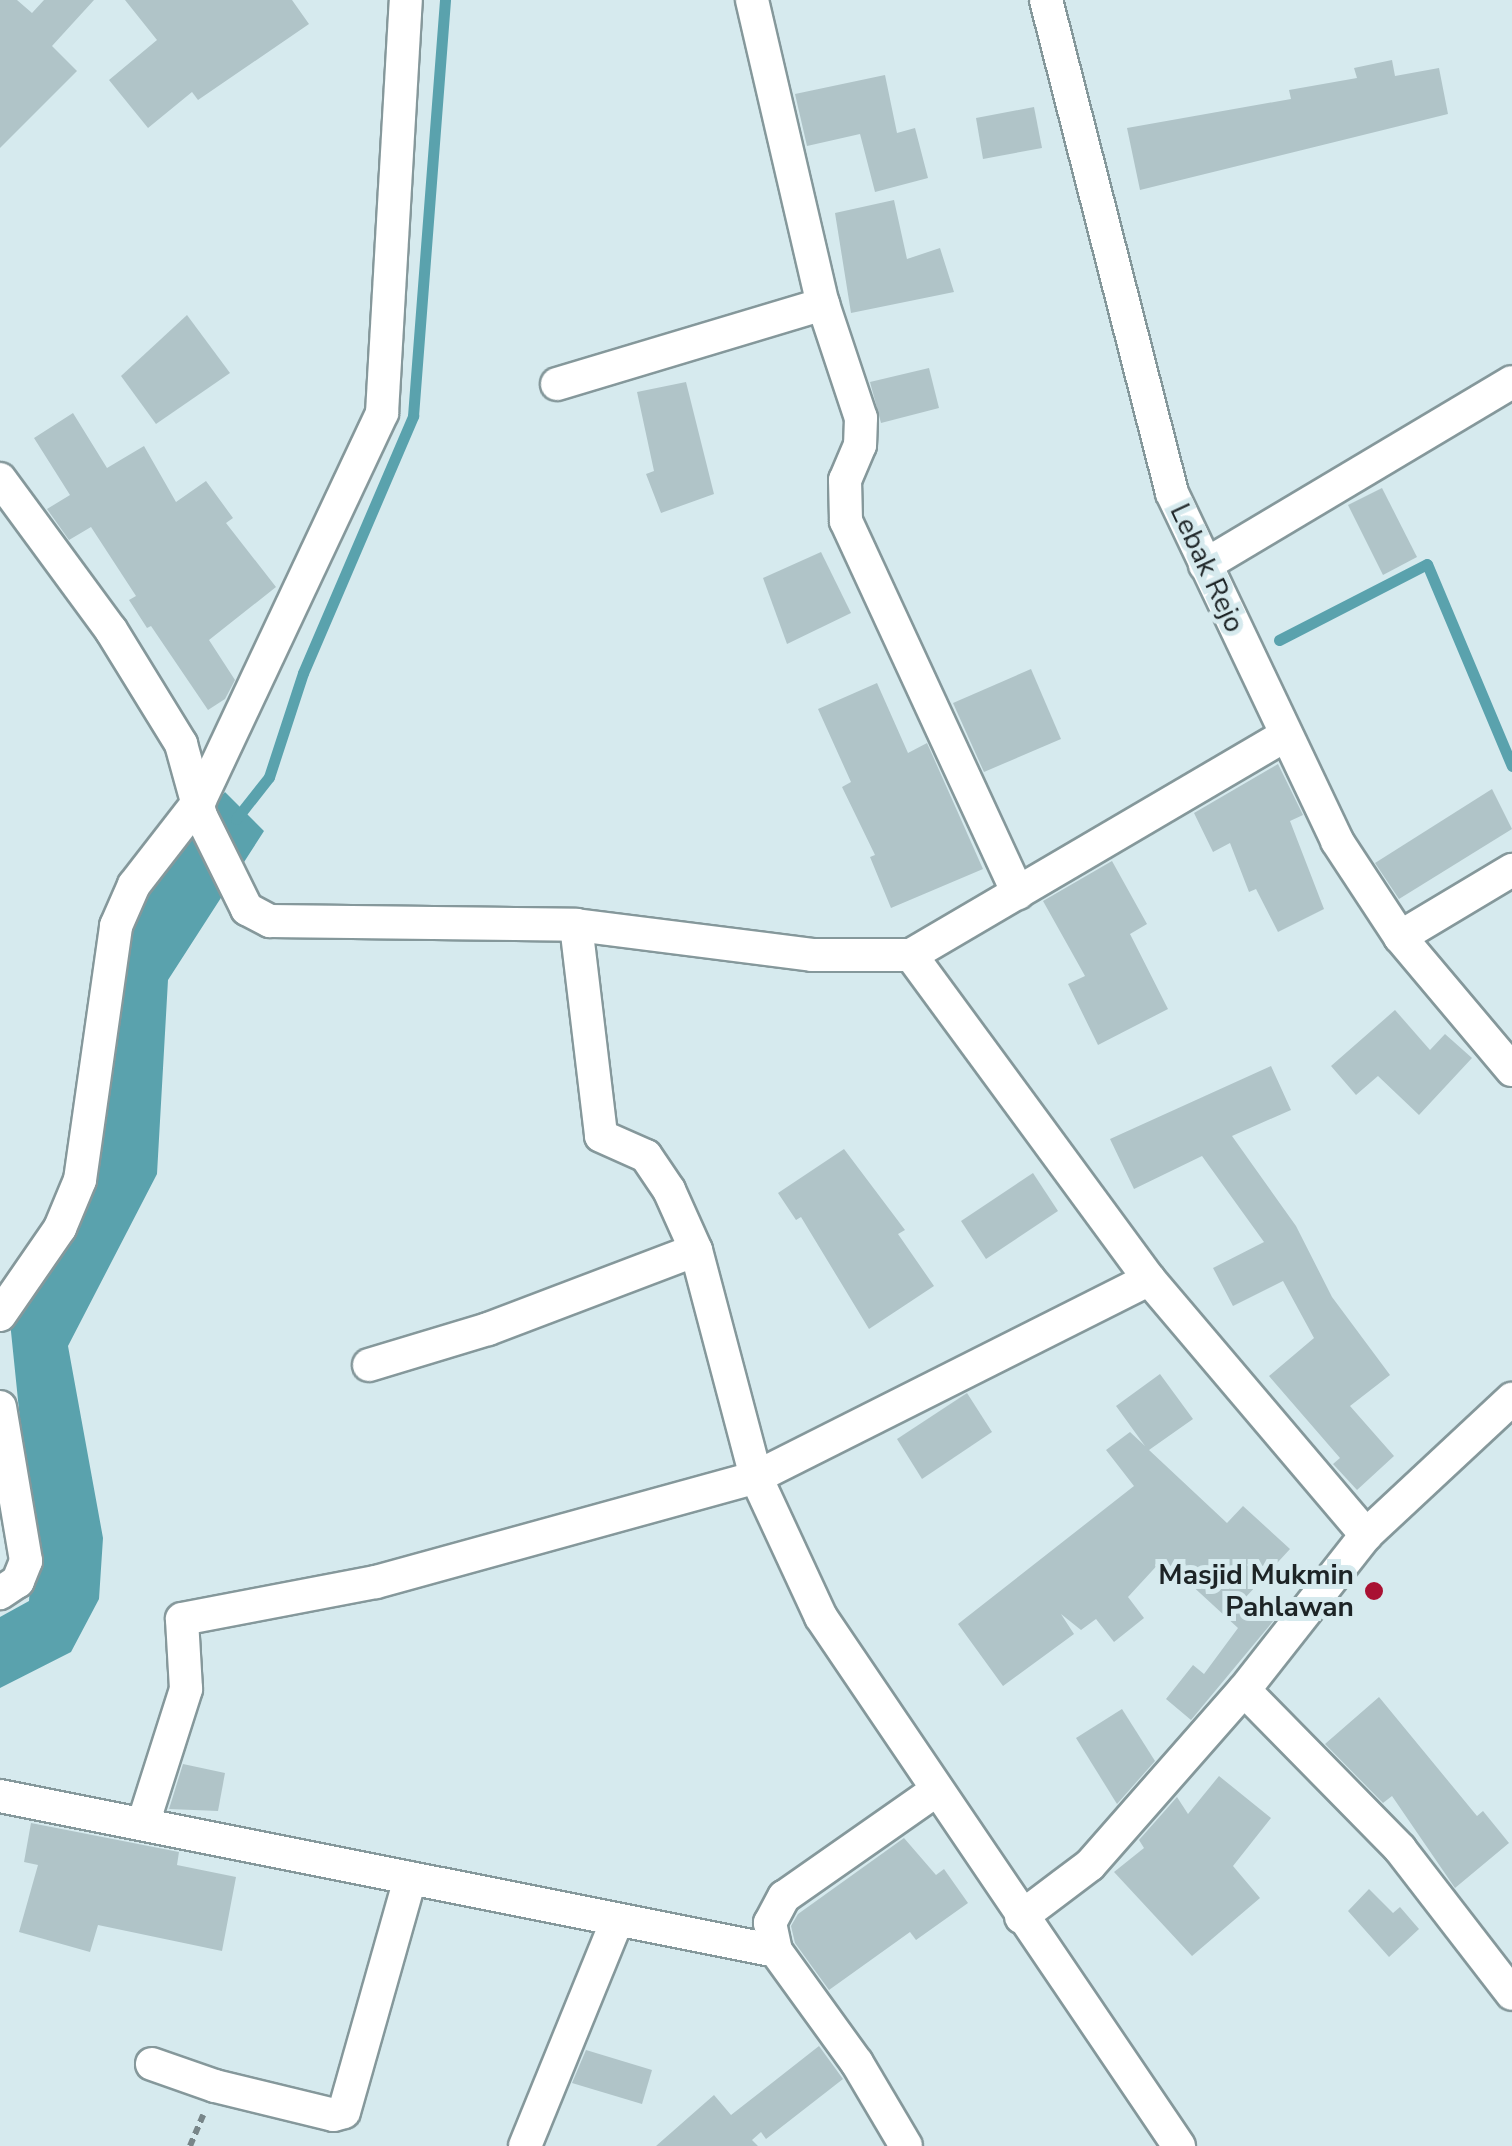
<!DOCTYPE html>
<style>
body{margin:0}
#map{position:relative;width:1512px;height:2146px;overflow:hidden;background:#d6eaee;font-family:"Nunito Sans",sans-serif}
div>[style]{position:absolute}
.water>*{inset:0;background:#5aa2ad}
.stream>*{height:11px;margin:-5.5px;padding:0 5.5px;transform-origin:5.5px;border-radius:5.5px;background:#5aa2ad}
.building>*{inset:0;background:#b0c4c8}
.path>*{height:6px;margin-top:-3px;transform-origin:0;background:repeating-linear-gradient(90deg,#788689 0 8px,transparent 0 13px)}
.roads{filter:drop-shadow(2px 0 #85989b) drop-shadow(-2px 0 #85989b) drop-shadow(0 2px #85989b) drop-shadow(0 -2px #85989b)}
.minor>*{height:32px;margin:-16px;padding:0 16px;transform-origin:16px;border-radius:16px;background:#fff}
.dots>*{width:28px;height:28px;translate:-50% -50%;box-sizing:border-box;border:5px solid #d6eaee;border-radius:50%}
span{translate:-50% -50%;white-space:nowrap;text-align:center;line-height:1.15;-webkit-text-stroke:10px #d6eaee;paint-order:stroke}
.street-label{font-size:28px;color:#1d2426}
.poi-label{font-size:28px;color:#1d2426;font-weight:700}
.right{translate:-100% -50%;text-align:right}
</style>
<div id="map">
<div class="water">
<div style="clip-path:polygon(225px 792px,264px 831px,168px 980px,157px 1174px,68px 1346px,103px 1538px,99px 1599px,71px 1652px,0 1688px,0 1617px,29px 1601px,33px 1547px,9px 1312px,62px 1244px,121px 934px,178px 844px)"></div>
</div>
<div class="stream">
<div style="left:1279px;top:640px;width:166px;rotate:-27.2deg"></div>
<div style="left:1427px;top:564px;width:219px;rotate:67.2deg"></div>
<div style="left:236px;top:819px;width:53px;rotate:-51.8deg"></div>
<div style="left:269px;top:777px;width:109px;rotate:-71.9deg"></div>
<div style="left:303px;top:673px;width:280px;rotate:-66.8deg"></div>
<div style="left:413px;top:416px;width:417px;rotate:-85.6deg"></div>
</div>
<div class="building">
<div style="clip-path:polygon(0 0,17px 0,32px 13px,44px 0,94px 0,52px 46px,77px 71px,0 148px)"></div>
<div style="clip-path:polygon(125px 0,292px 0,309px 24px,198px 100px,192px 92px,148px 128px,109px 80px,157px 40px)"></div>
<div style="clip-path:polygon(1392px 60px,1395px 76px,1439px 68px,1448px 114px,1140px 190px,1127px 128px,1291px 99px,1289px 90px,1357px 78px,1354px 68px)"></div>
<div style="clip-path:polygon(885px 75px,897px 133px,915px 128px,928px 178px,875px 192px,860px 134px,807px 146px,795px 94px)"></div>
<div style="clip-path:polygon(1034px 107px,1042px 148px,983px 159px,976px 118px)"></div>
<div style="clip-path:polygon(894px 200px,907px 259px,940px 248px,954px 292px,851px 313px,835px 213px)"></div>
<div style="clip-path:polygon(187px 315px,230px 373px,156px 424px,121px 376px)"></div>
<div style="clip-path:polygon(929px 368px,939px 408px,881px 423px,870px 382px)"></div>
<div style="clip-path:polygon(686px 382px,714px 494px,661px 513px,646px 474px,654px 471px,637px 392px)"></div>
<div style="clip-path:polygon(73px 413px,107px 468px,144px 446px,176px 502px,206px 481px,233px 518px,226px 523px,276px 587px,209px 640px,235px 680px,225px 699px,208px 710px,151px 626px,147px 628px,129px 600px,136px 596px,91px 527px,69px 540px,47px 509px,70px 495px,34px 438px)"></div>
<div style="clip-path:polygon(1382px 488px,1417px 557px,1383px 575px,1348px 505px)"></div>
<div style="clip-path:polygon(821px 552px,851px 613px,787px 644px,763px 578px)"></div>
<div style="clip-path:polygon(1031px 669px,1061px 739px,984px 772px,953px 703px)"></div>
<div style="clip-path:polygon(877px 683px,908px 753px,927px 743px,983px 869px,891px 908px,870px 857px,875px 855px,842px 787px,851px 782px,818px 709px)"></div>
<div style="clip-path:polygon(1278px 764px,1303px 815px,1290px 821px,1324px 909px,1278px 932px,1256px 889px,1249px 892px,1230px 843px,1213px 852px,1194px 813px)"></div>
<div style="clip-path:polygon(1492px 789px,1512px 829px,1399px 899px,1375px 863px)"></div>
<div style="clip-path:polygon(1112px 861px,1147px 924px,1130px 934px,1168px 1009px,1098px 1045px,1068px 984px,1085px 976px,1043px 901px)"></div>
<div style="clip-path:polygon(1395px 1010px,1430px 1050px,1445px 1034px,1472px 1058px,1419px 1115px,1378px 1076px,1356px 1095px,1331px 1066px)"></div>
<div style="clip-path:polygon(1271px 1066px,1291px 1110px,1232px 1136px,1296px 1226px,1332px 1297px,1390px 1375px,1350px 1406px,1394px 1456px,1357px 1490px,1333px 1464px,1340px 1458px,1269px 1376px,1314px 1338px,1283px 1281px,1233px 1306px,1213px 1268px,1264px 1242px,1202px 1156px,1134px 1189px,1110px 1139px)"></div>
<div style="clip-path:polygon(844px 1149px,905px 1230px,898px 1234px,934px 1286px,869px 1329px,801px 1217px,796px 1220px,778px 1193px)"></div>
<div style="clip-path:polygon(1033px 1173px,1058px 1211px,986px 1259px,961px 1221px)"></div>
<div style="clip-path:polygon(1160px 1374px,1193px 1419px,1149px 1450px,1227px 1523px,1243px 1506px,1290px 1549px,1245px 1598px,1274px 1620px,1191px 1720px,1166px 1699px,1193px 1665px,1204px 1674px,1238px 1628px,1163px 1559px,1128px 1597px,1144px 1618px,1114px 1642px,1096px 1619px,1081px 1630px,1061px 1614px,1074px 1634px,1003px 1686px,958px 1624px,1134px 1486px,1106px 1450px,1130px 1432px,1145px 1446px,1116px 1406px)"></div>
<div style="clip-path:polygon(967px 1393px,992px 1432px,922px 1479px,897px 1439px)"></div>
<div style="clip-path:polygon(1379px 1697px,1477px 1816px,1483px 1811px,1509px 1843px,1455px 1888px,1392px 1796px,1383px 1803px,1325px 1744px)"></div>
<div style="clip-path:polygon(1122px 1709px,1155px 1761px,1117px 1804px,1076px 1738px)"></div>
<div style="clip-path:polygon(183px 1764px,225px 1773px,218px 1811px,169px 1809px)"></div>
<div style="clip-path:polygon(1219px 1776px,1271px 1818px,1233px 1866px,1260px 1898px,1192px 1956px,1114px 1872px,1144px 1848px,1139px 1840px,1177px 1797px,1188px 1814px)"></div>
<div style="clip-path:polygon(31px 1823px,179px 1852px,177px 1865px,236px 1877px,222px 1951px,98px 1925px,90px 1952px,19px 1932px,38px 1865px,24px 1862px)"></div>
<div style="clip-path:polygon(904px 1838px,936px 1875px,944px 1869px,968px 1903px,916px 1940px,910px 1932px,829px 1990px,795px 1943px,791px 1926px,798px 1914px)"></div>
<div style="clip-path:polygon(1369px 1889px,1393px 1913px,1400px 1907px,1419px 1929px,1389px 1957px,1348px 1911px)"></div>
<div style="clip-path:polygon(819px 2046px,843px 2079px,766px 2139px,761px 2132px,752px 2140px,758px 2146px,656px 2146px,714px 2095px,731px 2115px)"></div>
<div style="clip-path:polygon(586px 2050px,652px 2070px,642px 2104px,572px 2083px)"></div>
</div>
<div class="path">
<div style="left:190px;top:2146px;width:34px;rotate:-67deg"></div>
</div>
<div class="roads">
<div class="minor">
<div style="left:752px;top:0;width:312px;rotate:76.9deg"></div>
<div style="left:823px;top:304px;width:120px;rotate:71.6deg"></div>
<div style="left:861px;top:418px;width:27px;rotate:92deg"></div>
<div style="left:860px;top:445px;width:38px;rotate:113deg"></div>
<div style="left:845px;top:480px;width:41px;rotate:88.6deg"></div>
<div style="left:846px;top:521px;width:410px;rotate:65.2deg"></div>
<div style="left:1046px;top:0;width:509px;rotate:75.66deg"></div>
<div style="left:1172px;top:493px;width:385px;rotate:64.6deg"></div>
<div style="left:1337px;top:841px;width:115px;rotate:56.7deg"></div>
<div style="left:1400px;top:937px;width:174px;rotate:49.9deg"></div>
<div style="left:557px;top:384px;width:278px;rotate:-16.7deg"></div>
<div style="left:0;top:479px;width:187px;rotate:53.7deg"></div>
<div style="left:111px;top:630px;width:134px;rotate:58.4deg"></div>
<div style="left:181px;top:744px;width:75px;rotate:74.5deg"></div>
<div style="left:201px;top:816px;width:104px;rotate:63.7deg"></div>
<div style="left:247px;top:909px;width:26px;rotate:28deg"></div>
<div style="left:270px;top:921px;width:306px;rotate:0.7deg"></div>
<div style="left:576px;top:925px;width:238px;rotate:7.2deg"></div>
<div style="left:812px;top:955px;width:99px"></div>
<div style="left:911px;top:955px;width:433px;rotate:-30.4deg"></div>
<div style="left:1205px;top:565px;width:357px;rotate:-30.8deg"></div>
<div style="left:576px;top:925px;width:212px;rotate:83.2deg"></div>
<div style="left:601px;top:1136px;width:49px;rotate:24deg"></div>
<div style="left:646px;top:1156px;width:41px;rotate:55.9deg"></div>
<div style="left:669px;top:1190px;width:66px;rotate:65.8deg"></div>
<div style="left:696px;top:1250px;width:235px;rotate:75.2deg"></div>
<div style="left:756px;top:1477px;width:154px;rotate:65.1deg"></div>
<div style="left:821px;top:1617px;width:639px;rotate:55.91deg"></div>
<div style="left:1400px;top:937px;width:131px;rotate:-30.9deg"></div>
<div style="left:911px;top:955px;width:402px;rotate:53.7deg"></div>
<div style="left:1149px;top:1279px;width:336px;rotate:49.7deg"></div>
<div style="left:0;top:1315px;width:106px;rotate:-55.4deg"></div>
<div style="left:60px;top:1228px;width:52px;rotate:-67.4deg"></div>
<div style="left:80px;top:1180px;width:257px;rotate:-81.9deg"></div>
<div style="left:116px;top:926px;width:45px;rotate:-66.3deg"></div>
<div style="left:134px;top:885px;width:108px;rotate:-52.2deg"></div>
<div style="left:200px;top:800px;width:428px;rotate:-64.8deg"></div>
<div style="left:382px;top:413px;width:414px;rotate:-86.7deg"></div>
<div style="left:369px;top:1365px;width:124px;rotate:-16.8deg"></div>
<div style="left:488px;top:1329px;width:222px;rotate:-20.8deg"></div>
<div style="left:0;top:1407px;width:156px;rotate:80.4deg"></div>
<div style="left:26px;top:1561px;width:22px;rotate:112deg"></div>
<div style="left:18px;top:1581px;width:22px;rotate:146deg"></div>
<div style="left:1244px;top:1690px;width:223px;rotate:45.5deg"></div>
<div style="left:1400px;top:1849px;width:183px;rotate:52.3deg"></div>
<div style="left:0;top:1796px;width:791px;rotate:11.3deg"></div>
<div style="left:776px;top:1951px;width:138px;rotate:54.1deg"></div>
<div style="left:857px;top:2063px;width:96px;rotate:59.4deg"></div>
<div style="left:143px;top:1824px;width:142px;rotate:-72.3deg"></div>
<div style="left:186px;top:1689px;width:70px;rotate:-93.3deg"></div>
<div style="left:182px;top:1619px;width:197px;rotate:-10.8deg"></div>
<div style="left:376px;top:1582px;width:394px;rotate:-15.4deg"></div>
<div style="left:756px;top:1477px;width:440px;rotate:-26.7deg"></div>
<div style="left:1021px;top:1917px;width:86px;rotate:-37deg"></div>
<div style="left:1090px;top:1865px;width:233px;rotate:-48.7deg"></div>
<div style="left:1244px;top:1690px;width:197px;rotate:-51.8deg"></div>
<div style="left:1366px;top:1535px;width:200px;rotate:-43deg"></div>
<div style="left:776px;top:1951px;width:29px;rotate:-102deg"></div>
<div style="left:770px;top:1923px;width:30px;rotate:-62deg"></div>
<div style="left:784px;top:1897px;width:187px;rotate:-35deg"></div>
<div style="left:152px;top:2064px;width:67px;rotate:19.2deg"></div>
<div style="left:215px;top:2086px;width:122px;rotate:13.7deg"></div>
<div style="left:334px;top:2115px;width:10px;rotate:-17deg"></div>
<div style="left:344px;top:2112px;width:243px;rotate:-74.2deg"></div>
<div style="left:525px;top:2146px;width:244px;rotate:-67.8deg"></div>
</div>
</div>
<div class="dots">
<div style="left:1374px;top:1591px;background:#a91132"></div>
</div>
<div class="street-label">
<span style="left:1207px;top:568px;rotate:65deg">Lebak Rejo</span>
</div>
<div class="poi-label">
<span class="right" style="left:1354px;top:1591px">Masjid Mukmin<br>Pahlawan</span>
</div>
</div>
